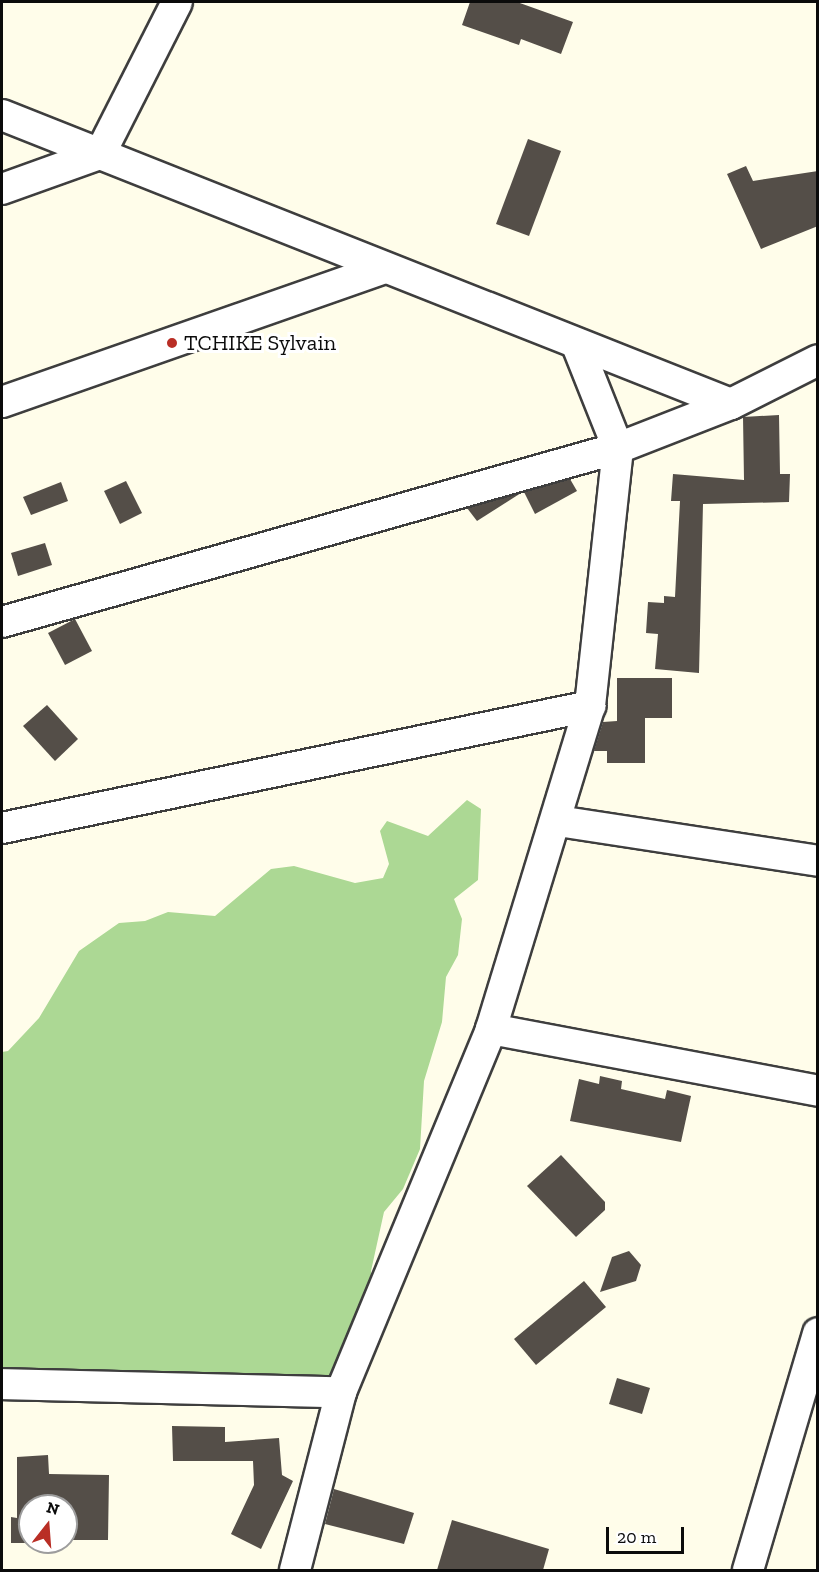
<!DOCTYPE html>
<style>
body{margin:0}
#map{position:relative;width:819px;height:1572px;overflow:hidden;background:#fffdea;font-family:"Zilla Slab",serif}
div>[style]{position:absolute}
.forest>*{inset:0;background:#acd894}
.building>*{inset:0;background:#544e48}
.roads{filter:drop-shadow(2px 0 #3e3e3e) drop-shadow(-2px 0 #3e3e3e) drop-shadow(0 2px #3e3e3e) drop-shadow(0 -2px #3e3e3e)}
.minor>*{height:30px;margin:-15px;padding:0 15px;transform-origin:15px;border-radius:15px;background:#fff}
.dots>*{width:16px;height:16px;translate:-50% -50%;box-sizing:border-box;border:3px solid #fff;border-radius:50%}
span{translate:-50% -50%;white-space:nowrap;text-align:center;line-height:1.15;-webkit-text-stroke:6px #fff;paint-order:stroke}
.poi-label{font-size:22px;color:#0b0b0b}
.left{translate:0 -50%;text-align:left}
.frame{position:absolute;inset:0;border:3px solid #0b0b0b;pointer-events:none}
.north{position:absolute;left:18px;top:1494px;width:60px;height:60px;box-sizing:border-box;background:#fff;border:2px solid #9d9d9d;border-radius:50%;rotate:17deg;font-size:16px;font-weight:700;line-height:24px;text-align:center;color:#0b0b0b}
.north::after{content:'';display:block;margin:auto;width:21px;height:27px;background:#b92e25;clip-path:polygon(50% 0,100% 100%,50% 72%,0 100%)}
.scale{position:absolute;left:606px;top:1527px;width:78px;height:27px;box-sizing:border-box;border:3px solid #0b0b0b;border-top:0;padding-left:8px;font-size:18px;line-height:21px;white-space:nowrap;color:#0b0b0b;-webkit-text-stroke:4px #fff;paint-order:stroke}
</style>
<div id="map">
<div class="forest">
<div style="clip-path:polygon(467px 800px,481px 809px,478px 880px,454px 899px,462px 919px,458px 955px,446px 977px,442px 1022px,424px 1081px,420px 1149px,403px 1189px,384px 1212px,371px 1271px,374px 1302px,332px 1374px,305px 1383px,249px 1374px,115px 1382px,79px 1370px,2px 1374px,2px 1052px,8px 1051px,39px 1018px,79px 951px,119px 923px,145px 921px,168px 912px,215px 916px,271px 869px,294px 866px,355px 883px,383px 878px,389px 864px,380px 831px,387px 821px,428px 836px)"></div>
</div>
<div class="building">
<div style="clip-path:polygon(470px 2px,517px 2px,573px 22px,561px 54px,521px 39px,519px 45px,462px 25px)"></div>
<div style="clip-path:polygon(528px 139px,561px 151px,529px 236px,496px 224px)"></div>
<div style="clip-path:polygon(746px 166px,753px 181px,818px 171px,818px 226px,761px 249px,727px 174px)"></div>
<div style="clip-path:polygon(779px 415px,780px 474px,790px 474px,789px 502px,703px 504px,699px 673px,655px 669px,658px 634px,646px 633px,648px 602px,664px 603px,664px 596px,675px 597px,680px 501px,671px 501px,673px 474px,744px 480px,743px 417px)"></div>
<div style="clip-path:polygon(570px 479px,577px 491px,535px 514px,524px 492px)"></div>
<div style="clip-path:polygon(126px 481px,142px 513px,120px 524px,104px 491px)"></div>
<div style="clip-path:polygon(61px 482px,68px 501px,31px 515px,23px 497px)"></div>
<div style="clip-path:polygon(521px 493px,477px 521px,467px 508px)"></div>
<div style="clip-path:polygon(45px 543px,52px 565px,18px 576px,11px 553px)"></div>
<div style="clip-path:polygon(75px 619px,92px 651px,65px 665px,48px 633px)"></div>
<div style="clip-path:polygon(617px 678px,672px 678px,672px 718px,645px 718px,645px 763px,607px 763px,607px 751px,594px 751px,603px 722px,617px 721px)"></div>
<div style="clip-path:polygon(47px 705px,78px 739px,55px 761px,23px 726px)"></div>
<div style="clip-path:polygon(600px 1076px,622px 1081px,621px 1089px,665px 1099px,667px 1090px,691px 1096px,681px 1142px,570px 1121px,579px 1079px,599px 1084px)"></div>
<div style="clip-path:polygon(561px 1155px,605px 1202px,605px 1210px,576px 1237px,527px 1186px)"></div>
<div style="clip-path:polygon(629px 1251px,641px 1265px,636px 1281px,600px 1292px,612px 1257px)"></div>
<div style="clip-path:polygon(584px 1281px,606px 1307px,536px 1365px,514px 1339px)"></div>
<div style="clip-path:polygon(617px 1378px,650px 1388px,642px 1414px,609px 1404px)"></div>
<div style="clip-path:polygon(172px 1426px,225px 1427px,225px 1442px,279px 1438px,282px 1475px,293px 1481px,261px 1549px,231px 1534px,254px 1485px,253px 1461px,173px 1461px)"></div>
<div style="clip-path:polygon(48px 1455px,49px 1474px,109px 1475px,108px 1540px,66px 1540px,66px 1506px,30px 1506px,30px 1542px,56px 1543px,11px 1543px,11px 1517px,17px 1518px,17px 1457px)"></div>
<div style="clip-path:polygon(334px 1489px,414px 1513px,404px 1544px,325px 1524px)"></div>
<div style="clip-path:polygon(452px 1520px,549px 1549px,543px 1570px,437px 1570px)"></div>
</div>
<div class="roads">
<div class="minor">
<div style="left:2px;top:115px;width:784px;rotate:21.63deg"></div>
<div style="left:2px;top:189px;width:104px;rotate:-19.7deg"></div>
<div style="left:100px;top:154px;width:170px;rotate:-63.1deg"></div>
<div style="left:2px;top:402px;width:406px;rotate:-19.3deg"></div>
<div style="left:2px;top:622px;width:640px;rotate:-15.77deg"></div>
<div style="left:618px;top:448px;width:121px;rotate:-21.3deg"></div>
<div style="left:731px;top:404px;width:97px;rotate:-26.8deg"></div>
<div style="left:558px;top:821px;width:263px;rotate:8.7deg"></div>
<div style="left:2px;top:828px;width:601px;rotate:-11.72deg"></div>
<div style="left:491px;top:1029px;width:333px;rotate:10.7deg"></div>
<div style="left:2px;top:1384px;width:339px;rotate:1.4deg"></div>
<div style="left:295px;top:1570px;width:184px;rotate:-75.5deg"></div>
<div style="left:341px;top:1392px;width:393px;rotate:-67.5deg"></div>
<div style="left:491px;top:1029px;width:338px;rotate:-73deg"></div>
<div style="left:590px;top:706px;width:260px;rotate:-83.8deg"></div>
<div style="left:618px;top:448px;width:111px;rotate:-111.7deg"></div>
<div style="left:748px;top:1570px;width:247px;rotate:-73.5deg"></div>
</div>
</div>
<div class="dots">
<div style="left:172px;top:343px;background:#b92e25"></div>
</div>
<div class="poi-label">
<span class="left" style="left:184px;top:343px">TCHIKE Sylvain</span>
</div>
<div class="frame"></div>
<div class="north">N</div>
<div class="scale">20 m</div>
</div>
